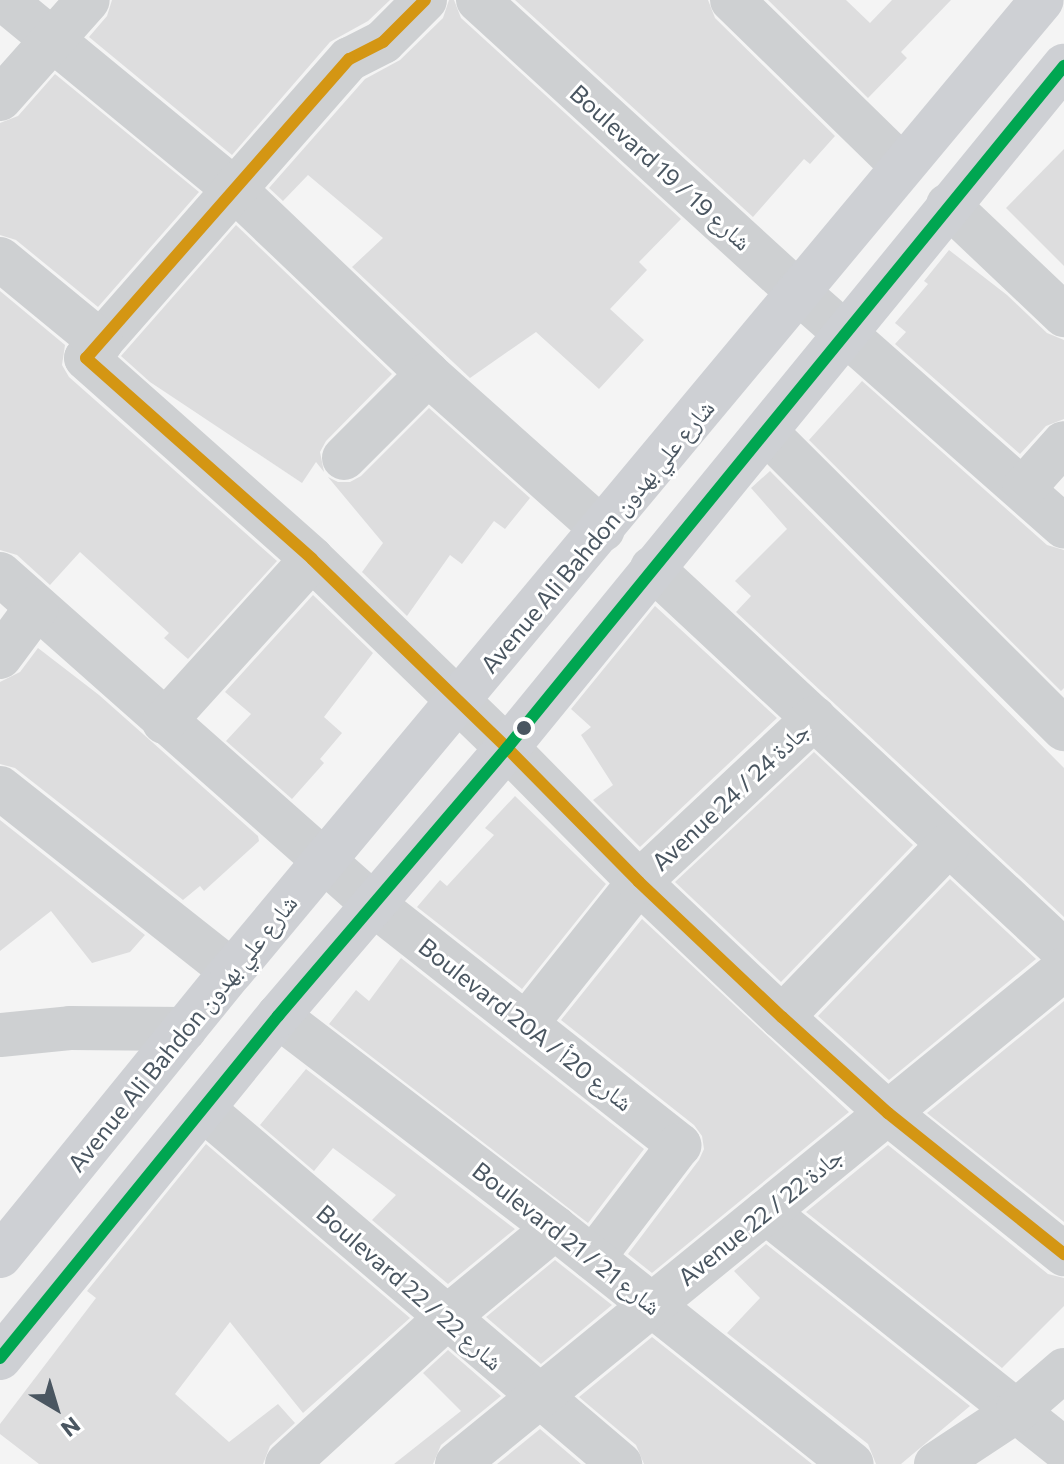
<!DOCTYPE html>
<meta charset="utf-8">
<style>
body{margin:0}
#map{position:relative;width:1064px;height:1464px;overflow:hidden;background:#f4f4f4;font-family:Commissioner,"Noto Naskh Arabic",sans-serif}
div>[style]{position:absolute}
.building>*{inset:0;background:#ddddde}
.minor>*{height:44px;margin:-22px;padding:0 22px;transform-origin:22px;border-radius:22px;background:#ced0d2}
.secondary>*{height:44px;margin:-22px;padding:0 22px;transform-origin:22px;border-radius:22px;background:#ced0d4}
.bus-1>*{height:12px;margin:-6px;padding:0 6px;transform-origin:6px;border-radius:6px;background:#d49613}
.bus-2>*{height:12px;margin:-6px;padding:0 6px;transform-origin:6px;border-radius:6px;background:#00a651}
.dots>*{width:22px;height:22px;translate:-50% -50%;box-sizing:border-box;border:4px solid #fff;border-radius:50%}
span{translate:-50% -50%;white-space:nowrap;text-align:center;line-height:1.15;-webkit-text-stroke:6px #fff;paint-order:stroke}
.street-label{font-size:24px;color:#4a5661}
.north{position:absolute;left:16px;top:1368px;width:80px;height:80px;-webkit-text-stroke:6px #fff;paint-order:stroke;rotate:142deg;font-size:22px;font-weight:700;line-height:32px;text-align:center;color:#4a5661}
.north::after{content:'';display:block;margin:auto;width:28px;height:36px;background:#4a5661;clip-path:polygon(50% 0,100% 100%,50% 72%,0 100%)}
</style>
<div id="map">
<div class="building">
<div style="clip-path:polygon(112px 0,390px 0,368px 21px,330px 42px,232px 155px,89px 37px,107px 16px)"></div>
<div style="clip-path:polygon(449px 0,454px 0,461px 18px,681px 219px,639px 262px,647px 270px,610px 309px,644px 340px,599px 389px,536px 332px,470px 378px,352px 267px,383px 238px,308px 175px,283px 201px,269px 188px,365px 79px,400px 60px,443px 18px)"></div>
<div style="clip-path:polygon(515px 0,708px 0,715px 18px,835px 136px,810px 164px,804px 159px,753px 217px)"></div>
<div style="clip-path:polygon(768px 0,846px 0,870px 23px,892px 0,951px 0,901px 52px,907px 58px,868px 98px)"></div>
<div style="clip-path:polygon(55px 74px,199px 192px,98px 307px,16px 240px,0 235px,0 123px,18px 116px)"></div>
<div style="clip-path:polygon(1064px 149px,1064px 266px,1006px 208px)"></div>
<div style="clip-path:polygon(236px 225px,392px 374px,326px 441px,320px 452px,324px 472px,316px 462px,302px 483px,150px 382px,121px 356px)"></div>
<div style="clip-path:polygon(949px 250px,1007px 295px,1047px 333px,1064px 340px,1064px 419px,1046px 426px,1020px 454px,895px 344px,906px 332px,895px 323px,928px 284px,924px 281px)"></div>
<div style="clip-path:polygon(0 291px,65px 345px,62px 365px,69px 377px,277px 561px,188px 659px,164px 638px,169px 633px,80px 552px,50px 585px,17px 555px,0 550px)"></div>
<div style="clip-path:polygon(862px 381px,1047px 545px,1064px 550px,1064px 688px,1061px 691px,809px 440px)"></div>
<div style="clip-path:polygon(429px 408px,530px 498px,505px 529px,494px 521px,462px 564px,450px 555px,407px 616px,362px 572px,383px 543px,328px 477px,338px 482px,350px 482px,361px 476px)"></div>
<div style="clip-path:polygon(770px 471px,1064px 768px,1064px 917px,736px 612px,751px 596px,735px 581px,787px 529px,751px 488px)"></div>
<div style="clip-path:polygon(313px 595px,373px 653px,324px 717px,342px 733px,320px 759px,324px 763px,292px 799px,226px 741px,251px 714px,225px 692px)"></div>
<div style="clip-path:polygon(655px 606px,777px 718px,640px 847px,593px 800px,613px 785px,581px 735px,591px 727px,571px 709px)"></div>
<div style="clip-path:polygon(38px 648px,99px 695px,258px 836px,259px 841px,204px 891px,200px 886px,183px 900px,15px 768px,0 764px,0 682px,20px 672px)"></div>
<div style="clip-path:polygon(814px 752px,913px 845px,781px 982px,675px 882px)"></div>
<div style="clip-path:polygon(515px 796px,606px 884px,522px 989px,417px 907px,440px 880px,447px 886px,494px 835px,485px 828px)"></div>
<div style="clip-path:polygon(0 820px,145px 935px,130px 952px,92px 963px,51px 911px,0 951px)"></div>
<div style="clip-path:polygon(950px 879px,1036px 959px,889px 1080px,818px 1016px)"></div>
<div style="clip-path:polygon(642px 919px,849px 1112px,652px 1273px,628px 1254px,699px 1160px,704px 1149px,702px 1136px,694px 1125px,561px 1020px)"></div>
<div style="clip-path:polygon(401px 958px,644px 1149px,588px 1223px,329px 1024px,356px 990px,369px 1001px)"></div>
<div style="clip-path:polygon(1064px 1001px,1064px 1222px,927px 1113px)"></div>
<div style="clip-path:polygon(306px 1069px,515px 1229px,448px 1284px,372px 1220px,396px 1195px,333px 1148px,314px 1171px,260px 1125px)"></div>
<div style="clip-path:polygon(206px 1144px,410px 1318px,303px 1413px,230px 1322px,175px 1394px,229px 1442px,278px 1404px,295px 1423px,270px 1446px,263px 1464px,39px 1464px,0 1434px,0 1424px,96px 1298px,87px 1291px)"></div>
<div style="clip-path:polygon(888px 1145px,1048px 1274px,1064px 1278px,1064px 1306px,1002px 1368px,806px 1212px)"></div>
<div style="clip-path:polygon(766px 1244px,970px 1406px,901px 1464px,876px 1464px,868px 1444px,727px 1333px,760px 1298px,734px 1271px)"></div>
<div style="clip-path:polygon(555px 1260px,612px 1305px,541px 1364px,486px 1317px)"></div>
<div style="clip-path:polygon(652px 1337px,812px 1464px,644px 1464px,636px 1445px,579px 1397px)"></div>
<div style="clip-path:polygon(448px 1350px,501px 1396px,441px 1445px,433px 1464px,394px 1464px,461px 1411px,423px 1373px)"></div>
<div style="clip-path:polygon(540px 1429px,581px 1464px,497px 1464px)"></div>
</div>
<div class="minor">
<div style="left:4px;top:0;width:296px;rotate:39.4deg"></div>
<div style="left:233px;top:188px;width:269px;rotate:43.6deg"></div>
<div style="left:428px;top:374px;width:234px;rotate:41.7deg"></div>
<div style="left:425px;top:0;width:59px;rotate:135deg"></div>
<div style="left:383px;top:42px;width:38px;rotate:153deg"></div>
<div style="left:349px;top:59px;width:398px;rotate:131.3deg"></div>
<div style="left:86px;top:358px;width:302px;rotate:41.6deg"></div>
<div style="left:312px;top:559px;width:272px;rotate:44.1deg"></div>
<div style="left:507px;top:748px;width:188px;rotate:45.4deg"></div>
<div style="left:639px;top:882px;width:197px;rotate:43.4deg"></div>
<div style="left:782px;top:1017px;width:143px;rotate:42.2deg"></div>
<div style="left:888px;top:1113px;width:226px;rotate:38.7deg"></div>
<div style="left:478px;top:0;width:432px;rotate:42.4deg"></div>
<div style="left:797px;top:291px;width:356px;rotate:41.4deg"></div>
<div style="left:732px;top:0;width:238px;rotate:44.3deg"></div>
<div style="left:0;top:99px;width:132px;rotate:-48.4deg"></div>
<div style="left:948px;top:205px;width:160px;rotate:43.5deg"></div>
<div style="left:0;top:259px;width:131px;rotate:39.4deg"></div>
<div style="left:766px;top:432px;width:421px;rotate:44.9deg"></div>
<div style="left:344px;top:458px;width:119px;rotate:-45deg"></div>
<div style="left:1024px;top:488px;width:60px;rotate:-48.4deg"></div>
<div style="left:652px;top:568px;width:563px;rotate:42.91deg"></div>
<div style="left:0;top:574px;width:498px;rotate:41.5deg"></div>
<div style="left:373px;top:904px;width:390px;rotate:38.2deg"></div>
<div style="left:679px;top:1145px;width:142px;rotate:127.3deg"></div>
<div style="left:0;top:657px;width:62px;rotate:-53.5deg"></div>
<div style="left:164px;top:722px;width:220px;rotate:-47.8deg"></div>
<div style="left:0;top:788px;width:295px;rotate:38.3deg"></div>
<div style="left:278px;top:1016px;width:349px;rotate:37.4deg"></div>
<div style="left:555px;top:1228px;width:379px;rotate:38.5deg"></div>
<div style="left:782px;top:1017px;width:239px;rotate:-46deg"></div>
<div style="left:526px;top:1024px;width:181px;rotate:-51.5deg"></div>
<div style="left:639px;top:882px;width:240px;rotate:-43.1deg"></div>
<div style="left:0;top:1035px;width:70px;rotate:-5.7deg"></div>
<div style="left:70px;top:1028px;width:115px;rotate:0.5deg"></div>
<div style="left:203px;top:1109px;width:548px;rotate:40.41deg"></div>
<div style="left:766px;top:1212px;width:381px;rotate:38.5deg"></div>
<div style="left:287px;top:1464px;width:214px;rotate:-42.5deg"></div>
<div style="left:445px;top:1319px;width:143px;rotate:-39.6deg"></div>
<div style="left:457px;top:1464px;width:783px;rotate:-39.2deg"></div>
<div style="left:936px;top:1464px;width:98px;rotate:-33.4deg"></div>
<div style="left:1018px;top:1410px;width:61px;rotate:-41deg"></div>
</div>
<div class="secondary">
<div style="left:0;top:1256px;width:367px;rotate:-50.9deg"></div>
<div style="left:232px;top:971px;width:1264px;rotate:-50.17deg"></div>
<div style="left:0;top:1358px;width:441px;rotate:-50.9deg"></div>
<div style="left:278px;top:1016px;width:353px;rotate:-49.5deg"></div>
<div style="left:507px;top:748px;width:881px;rotate:-50.76deg"></div>
</div>
<div class="bus-1">
<div style="left:425px;top:0;width:59px;rotate:135deg"></div>
<div style="left:383px;top:42px;width:38px;rotate:153deg"></div>
<div style="left:349px;top:59px;width:398px;rotate:131.3deg"></div>
<div style="left:86px;top:358px;width:302px;rotate:41.6deg"></div>
<div style="left:312px;top:559px;width:272px;rotate:44.1deg"></div>
<div style="left:507px;top:748px;width:188px;rotate:45.4deg"></div>
<div style="left:639px;top:882px;width:197px;rotate:43.4deg"></div>
<div style="left:782px;top:1017px;width:143px;rotate:42.2deg"></div>
<div style="left:888px;top:1113px;width:226px;rotate:38.7deg"></div>
</div>
<div class="bus-2">
<div style="left:0;top:1358px;width:441px;rotate:-50.9deg"></div>
<div style="left:278px;top:1016px;width:353px;rotate:-49.5deg"></div>
<div style="left:507px;top:748px;width:881px;rotate:-50.76deg"></div>
</div>
<div class="dots">
<div style="left:524px;top:728px;background:#4a5661"></div>
</div>
<div class="street-label">
<span style="left:661px;top:167px;rotate:42deg">Boulevard 19 / شارع 19</span>
<span style="left:597px;top:536px;rotate:-50deg">Avenue Ali Bahdon شارع علي بهدون</span>
<span style="left:730px;top:796px;rotate:-43deg">Avenue 24 / جادة 24</span>
<span style="left:526px;top:1024px;rotate:38deg">Boulevard 20A / شارع 20أ</span>
<span style="left:182px;top:1033px;rotate:-51deg">Avenue Ali Bahdon شارع علي بهدون</span>
<span style="left:760px;top:1216px;rotate:-39deg">Avenue 22 / جادة 22</span>
<span style="left:567px;top:1238px;rotate:38deg">Boulevard 21 / شارع 21</span>
<span style="left:410px;top:1287px;rotate:41deg">Boulevard 22 / شارع 22</span>
</div>
<div class="north">N</div>
</div>
